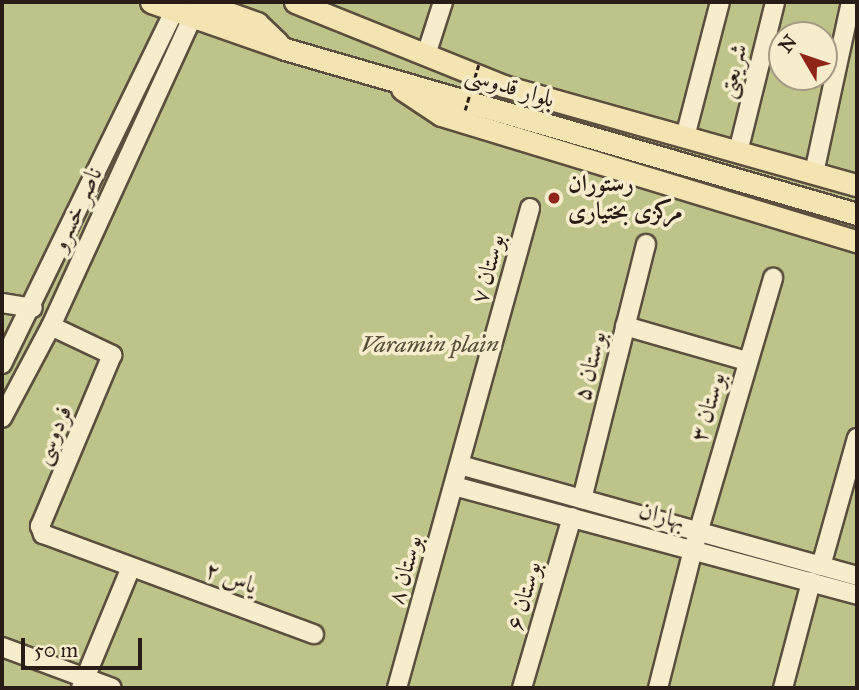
<!DOCTYPE html>
<meta charset="utf-8">
<style>
body{margin:0}
#map{position:relative;width:859px;height:690px;overflow:hidden;background:#f3e4b2;font-family:"IM FELL Great Primer",Amiri,serif}
div>[style]{position:absolute}
.green>*{inset:0;background:#bec389}
.roads{filter:drop-shadow(2px 0 #5c4e3e) drop-shadow(-2px 0 #5c4e3e) drop-shadow(0 2px #5c4e3e) drop-shadow(0 -2px #5c4e3e)}
.minor>*{height:18px;margin:-9px;padding:0 9px;transform-origin:9px;border-radius:9px;background:#f7edcd}
.major>*{height:21px;margin:-10.5px;padding:0 10.5px;transform-origin:10.5px;border-radius:10.5px;background:#f3e4b2}
.path-bridge>*{height:2.5px;margin-top:-1.25px;transform-origin:0;background:repeating-linear-gradient(90deg,#291c17 0 5px,transparent 0 8.5px)}
.dots>*{width:19px;height:19px;translate:-50% -50%;box-sizing:border-box;border:4px solid #f7edcd;border-radius:50%}
span{translate:-50% -50%;white-space:nowrap;text-align:center;line-height:1.15;-webkit-text-stroke:7px #f7edcd;paint-order:stroke}
.street-label{font-size:24px;color:#291c17}
.poi-label{font-size:24px;color:#291c17;font-weight:700}
.left{translate:0 -50%;text-align:left}
.park-label{font-size:24px;color:#564e39;font-style:italic}
.frame{position:absolute;inset:0;border:4px solid #291c17;pointer-events:none}
.north{position:absolute;left:768px;top:21px;width:70px;height:70px;box-sizing:border-box;background:#f7edcd;border:2px solid #a59984;border-radius:50%;rotate:309deg;font-size:19px;font-weight:700;line-height:28px;text-align:center;color:#291c17}
.north::after{content:'';display:block;margin:auto;width:24px;height:32px;background:#8f2418;clip-path:polygon(50% 0,100% 100%,50% 72%,0 100%)}
.scale{position:absolute;left:21px;top:638px;width:121px;height:32px;box-sizing:border-box;border:4px solid #291c17;border-top:0;padding-left:9px;font-size:21px;line-height:24px;white-space:nowrap;color:#291c17;-webkit-text-stroke:5px #f7edcd;paint-order:stroke}
</style>
<div id="map">
<div class="green">
<div style="clip-path:polygon(evenodd,2px 2px,857px 2px,857px 688px,2px 688px,2px 2px,782px 35px,824px 35px,824px 77px,782px 77px,782px 35px)"></div>
</div>
<div class="roads">
<div class="minor">
<div style="left:426px;top:55px;width:56px;rotate:-72.2deg"></div>
<div style="left:685px;top:137px;width:139px;rotate:-75.5deg"></div>
<div style="left:738px;top:152px;width:154px;rotate:-76.1deg"></div>
<div style="left:814px;top:173px;width:175px;rotate:-77.8deg"></div>
<div style="left:2px;top:303px;width:31px;rotate:9deg"></div>
<div style="left:51px;top:326px;width:68px;rotate:25.4deg"></div>
<div style="left:112px;top:355px;width:186px;rotate:112.8deg"></div>
<div style="left:40px;top:526px;width:9px;rotate:69deg"></div>
<div style="left:43px;top:534px;width:289px;rotate:20.3deg"></div>
<div style="left:625px;top:326px;width:126px;rotate:16.1deg"></div>
<div style="left:2px;top:364px;width:394px;rotate:-64deg"></div>
<div style="left:2px;top:418px;width:104px;rotate:-62deg"></div>
<div style="left:51px;top:326px;width:339px;rotate:-65.4deg"></div>
<div style="left:460px;top:465px;width:412px;rotate:15.6deg"></div>
<div style="left:454px;top:486px;width:417px;rotate:15.1deg"></div>
<div style="left:582px;top:499px;width:263px;rotate:-75.9deg"></div>
<div style="left:821px;top:566px;width:133px;rotate:-74.3deg"></div>
<div style="left:2px;top:647px;width:117px;rotate:20.4deg"></div>
<div style="left:81px;top:688px;width:131px;rotate:-67.5deg"></div>
<div style="left:397px;top:688px;width:498px;rotate:-74.5deg"></div>
<div style="left:522px;top:688px;width:178px;rotate:-73.7deg"></div>
<div style="left:658px;top:688px;width:142px;rotate:-75.8deg"></div>
<div style="left:693px;top:550px;width:284px;rotate:-73.6deg"></div>
<div style="left:783px;top:688px;width:110px;rotate:-75.2deg"></div>
</div>
<div class="major">
<div style="left:151px;top:2px;width:142px;rotate:19.3deg"></div>
<div style="left:285px;top:49px;width:595px;rotate:16.09deg"></div>
<div style="left:198px;top:2px;width:63px;rotate:19.6deg"></div>
<div style="left:257px;top:23px;width:29px;rotate:44deg"></div>
<div style="left:295px;top:2px;width:225px;rotate:21.9deg"></div>
<div style="left:504px;top:86px;width:367px;rotate:15.7deg"></div>
<div style="left:402px;top:89px;width:47px;rotate:33.7deg"></div>
<div style="left:441px;top:115px;width:435px;rotate:16.9deg"></div>
</div>
</div>
<div class="path-bridge">
<div style="left:465px;top:110px;width:49px;rotate:-73.4deg"></div>
</div>
<div class="dots">
<div style="left:554px;top:198px;background:#8f2418"></div>
</div>
<div class="street-label">
<span style="left:733px;top:71px;rotate:-76deg">شریعتی</span>
<span style="left:510px;top:87px;rotate:17deg">بلوار قدوسی</span>
<span style="left:77px;top:209px;rotate:-65deg">ناصر خسرو</span>
<span style="left:488px;top:269px;rotate:-75deg">بوستان ۷</span>
<span style="left:590px;top:366px;rotate:-76deg">بوستان ۵</span>
<span style="left:708px;top:407px;rotate:-74deg">بوستان ۳</span>
<span style="left:53px;top:435px;rotate:-66deg">فردوسی</span>
<span style="left:662px;top:516px;rotate:15deg">بهاران</span>
<span style="left:405px;top:570px;rotate:-74deg">بوستان ۸</span>
<span style="left:231px;top:578px;rotate:20deg">یاس ۲</span>
<span style="left:524px;top:596px;rotate:-74deg">بوستان ۶</span>
</div>
<div class="poi-label">
<span class="left" style="left:568px;top:198px">رستوران<br>مرکزی بختیاری</span>
</div>
<div class="park-label">
<span style="left:430px;top:345px">Varamin plain</span>
</div>
<div class="frame"></div>
<div class="north">N</div>
<div class="scale">50 m</div>
</div>
